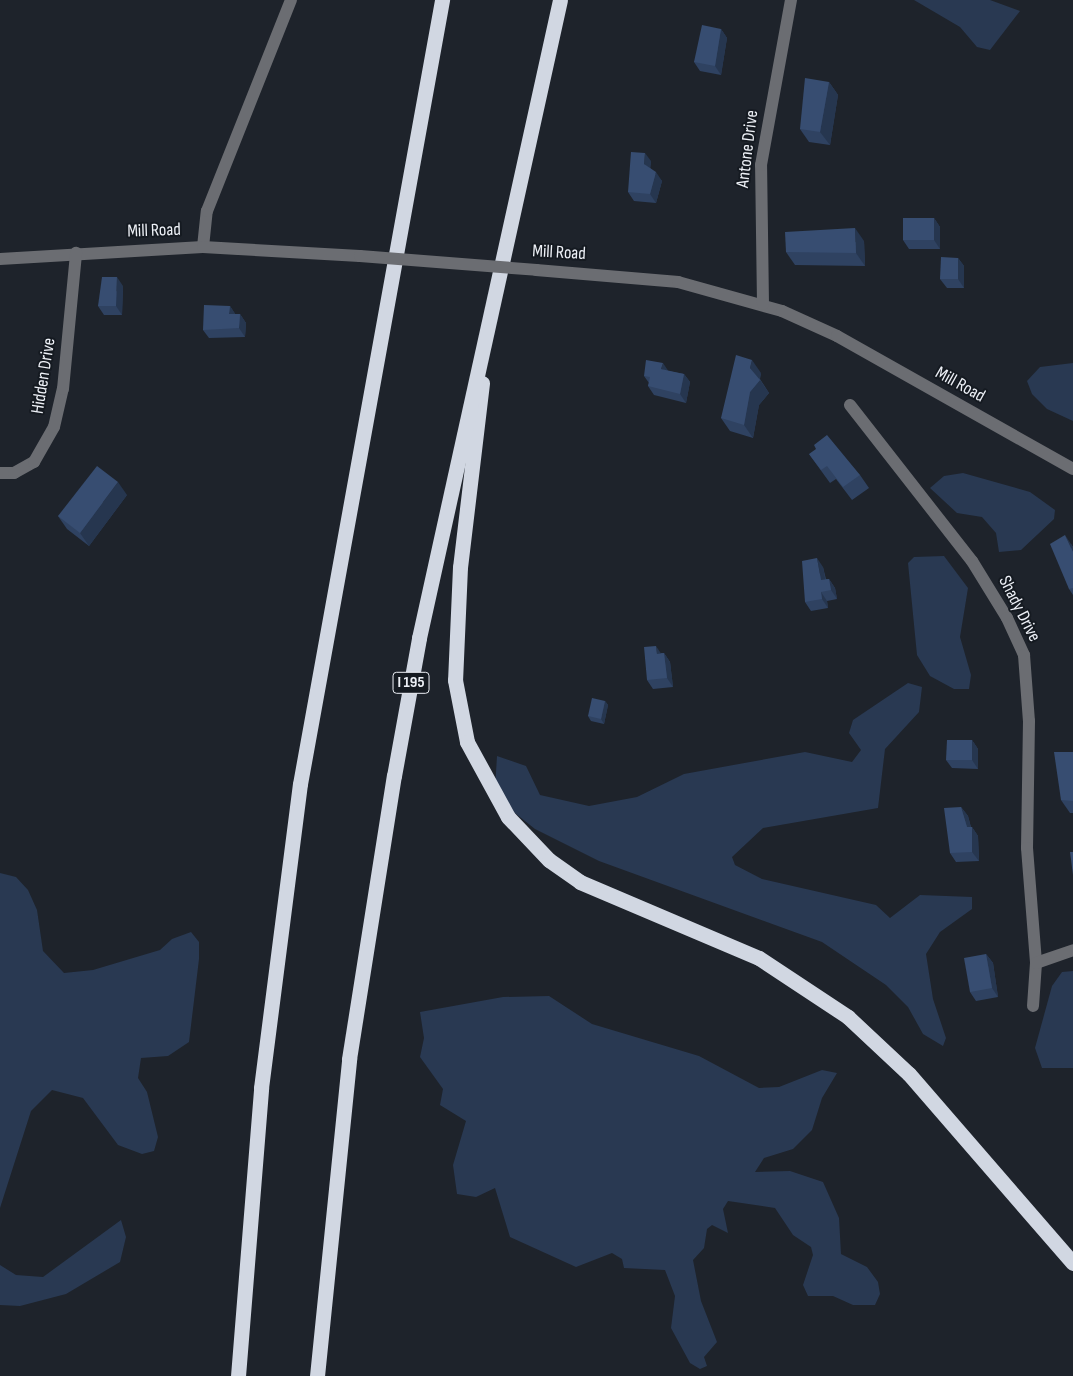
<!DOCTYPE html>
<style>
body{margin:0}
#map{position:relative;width:1073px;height:1376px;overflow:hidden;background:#1e232b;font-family:"Sofia Sans Condensed",sans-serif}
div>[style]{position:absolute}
.green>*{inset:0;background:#293952}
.street>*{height:12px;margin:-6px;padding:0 6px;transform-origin:6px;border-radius:6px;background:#6b6d72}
.highway>*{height:15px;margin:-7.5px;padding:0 7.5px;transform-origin:7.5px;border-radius:7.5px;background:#d1d7e2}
.street-bridge>*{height:12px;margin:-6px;padding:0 6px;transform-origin:6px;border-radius:6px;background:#6b6d72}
.wall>*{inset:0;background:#2f4261}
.shaded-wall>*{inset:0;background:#26364f}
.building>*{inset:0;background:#374d71}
span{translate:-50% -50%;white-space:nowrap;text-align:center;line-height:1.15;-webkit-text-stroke:4px #151a21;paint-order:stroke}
.shield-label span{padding:1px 4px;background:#151a21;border:1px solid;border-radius:4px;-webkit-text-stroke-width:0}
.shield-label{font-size:16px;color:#eef1f7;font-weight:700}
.street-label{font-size:18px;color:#eef1f7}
</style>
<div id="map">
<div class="green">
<div style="clip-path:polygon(914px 0,990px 0,1020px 11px,990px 50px,977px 47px,960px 27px)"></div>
<div style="clip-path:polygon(1073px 363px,1073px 421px,1047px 409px,1032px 394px,1027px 381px,1040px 367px)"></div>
<div style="clip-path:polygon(963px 473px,1030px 492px,1055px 510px,1054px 519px,1021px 550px,999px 552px,996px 533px,982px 517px,957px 513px,930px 488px,944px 476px)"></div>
<div style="clip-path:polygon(944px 556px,968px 588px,960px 637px,971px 675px,969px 689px,954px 689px,930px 676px,917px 655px,908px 563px,914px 557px)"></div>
<div style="clip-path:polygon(908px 683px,922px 687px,919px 712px,885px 749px,878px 808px,763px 828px,732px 857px,735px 865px,762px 879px,876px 905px,890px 918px,920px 895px,972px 897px,972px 909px,940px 932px,926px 954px,933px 999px,946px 1038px,943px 1046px,923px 1034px,908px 1007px,886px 985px,822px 942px,599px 861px,535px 829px,505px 805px,495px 789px,497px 756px,526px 766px,540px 795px,589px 806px,637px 797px,684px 774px,805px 752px,852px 762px,861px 750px,849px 733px,853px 720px)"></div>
<div style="clip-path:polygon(0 873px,16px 877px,28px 890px,37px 910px,43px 951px,64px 973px,93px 970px,160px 950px,172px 939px,191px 932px,199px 942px,199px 959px,189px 1042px,168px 1056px,141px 1058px,138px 1078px,147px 1092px,158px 1137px,154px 1151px,142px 1154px,118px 1145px,83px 1098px,52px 1090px,31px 1111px,0 1208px)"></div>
<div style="clip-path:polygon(1073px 971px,1073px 1068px,1042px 1068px,1035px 1048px,1052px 986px,1062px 972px)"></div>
<div style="clip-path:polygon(549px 996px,592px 1024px,699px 1056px,759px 1088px,779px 1087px,822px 1070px,837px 1073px,822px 1098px,812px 1130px,793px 1149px,764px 1158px,755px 1172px,790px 1171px,823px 1182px,839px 1218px,841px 1254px,867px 1267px,878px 1282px,880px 1294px,875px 1305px,853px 1305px,833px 1296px,808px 1296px,803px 1285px,813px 1255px,811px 1247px,793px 1235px,775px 1208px,728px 1201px,723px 1209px,728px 1233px,712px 1225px,707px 1229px,704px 1248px,693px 1260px,701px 1301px,717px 1342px,704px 1357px,707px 1366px,700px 1369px,690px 1363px,671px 1328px,675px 1296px,665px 1270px,624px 1268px,622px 1259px,612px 1253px,576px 1267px,510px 1237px,495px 1188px,476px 1197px,457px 1194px,453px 1165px,466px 1121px,440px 1105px,443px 1089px,420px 1057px,424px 1038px,420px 1012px,503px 997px)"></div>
<div style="clip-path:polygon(121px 1220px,126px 1237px,120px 1262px,66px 1294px,20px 1306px,0 1305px,0 1265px,16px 1275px,43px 1277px)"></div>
</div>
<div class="street">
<div style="left:203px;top:247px;width:36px;rotate:-84deg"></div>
<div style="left:207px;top:211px;width:227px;rotate:-68.3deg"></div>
<div style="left:0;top:259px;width:203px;rotate:-3.4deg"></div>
<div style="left:203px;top:247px;width:157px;rotate:3.3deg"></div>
<div style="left:536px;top:270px;width:143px;rotate:4.8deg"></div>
<div style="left:678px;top:282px;width:108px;rotate:15.6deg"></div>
<div style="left:782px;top:311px;width:60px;rotate:24.4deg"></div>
<div style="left:837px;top:336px;width:271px;rotate:29.4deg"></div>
<div style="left:763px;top:304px;width:139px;rotate:-90.8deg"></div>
<div style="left:761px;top:165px;width:168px;rotate:-79.7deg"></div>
<div style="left:850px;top:405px;width:198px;rotate:52deg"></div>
<div style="left:972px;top:561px;width:67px;rotate:58.4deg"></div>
<div style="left:1007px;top:618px;width:41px;rotate:65.3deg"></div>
<div style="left:1024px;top:655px;width:66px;rotate:85.7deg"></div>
<div style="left:1029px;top:721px;width:127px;rotate:90.9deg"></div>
<div style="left:1027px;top:848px;width:115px;rotate:85.5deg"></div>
<div style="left:1036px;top:963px;width:43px;rotate:94deg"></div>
<div style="left:0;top:473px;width:14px"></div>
<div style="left:14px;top:473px;width:23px;rotate:-29deg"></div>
<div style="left:34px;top:462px;width:40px;rotate:-60.3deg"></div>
<div style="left:54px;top:427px;width:39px;rotate:-77deg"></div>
<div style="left:63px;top:389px;width:137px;rotate:-84.5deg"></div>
<div style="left:1036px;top:963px;width:39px;rotate:-19deg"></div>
</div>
<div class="highway">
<div style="left:482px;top:383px;width:185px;rotate:96.8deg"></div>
<div style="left:460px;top:567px;width:113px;rotate:92.5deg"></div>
<div style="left:455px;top:680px;width:63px;rotate:79deg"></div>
<div style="left:467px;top:742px;width:85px;rotate:61.3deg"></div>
<div style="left:508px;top:817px;width:59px;rotate:46.4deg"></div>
<div style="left:549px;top:860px;width:38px;rotate:35deg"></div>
<div style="left:580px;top:882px;width:194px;rotate:23deg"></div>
<div style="left:759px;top:958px;width:107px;rotate:33.5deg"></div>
<div style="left:848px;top:1017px;width:83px;rotate:43.1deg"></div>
<div style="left:909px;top:1074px;width:250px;rotate:49.1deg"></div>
<div style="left:238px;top:1376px;width:289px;rotate:-85.4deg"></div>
<div style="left:261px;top:1088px;width:306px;rotate:-82.7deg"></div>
<div style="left:300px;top:784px;width:797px;rotate:-79.73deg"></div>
<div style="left:317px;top:1376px;width:319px;rotate:-84.2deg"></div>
<div style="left:349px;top:1059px;width:287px;rotate:-81deg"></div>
<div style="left:394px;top:776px;width:140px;rotate:-79.7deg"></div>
<div style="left:419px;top:638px;width:653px;rotate:-77.54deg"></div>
</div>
<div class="street-bridge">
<div style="left:360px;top:256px;width:177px;rotate:4.5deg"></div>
</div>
<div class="wall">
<div style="clip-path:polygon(721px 29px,727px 38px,721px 75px,700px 71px,694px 62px)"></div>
<div style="clip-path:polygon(829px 82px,838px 95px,830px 145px,809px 142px,800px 129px)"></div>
<div style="clip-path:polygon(651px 161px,650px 168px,662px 181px,656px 203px,634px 201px,628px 192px)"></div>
<div style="clip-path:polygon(934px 218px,940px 227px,940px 249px,909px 249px,903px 240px)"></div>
<div style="clip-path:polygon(864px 241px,865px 266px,795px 265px,786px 252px)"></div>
<div style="clip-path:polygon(958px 258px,964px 266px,964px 288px,947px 288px,940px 279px)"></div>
<div style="clip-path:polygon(123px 286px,122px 315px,104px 315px,98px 306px)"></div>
<div style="clip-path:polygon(230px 306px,235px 314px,240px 314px,246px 323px,245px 337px,209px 338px,203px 330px)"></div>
<div style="clip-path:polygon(668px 371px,684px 374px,690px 382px,686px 403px,654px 395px,648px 386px,649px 383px,644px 376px)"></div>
<div style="clip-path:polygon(761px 373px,760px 379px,769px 393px,759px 405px,753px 438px,730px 431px,721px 418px)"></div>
<div style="clip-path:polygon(809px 454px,860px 475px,869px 488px,852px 500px,836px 479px,830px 483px)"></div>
<div style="clip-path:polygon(127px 495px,89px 546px,67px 529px,58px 516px)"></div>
<div style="clip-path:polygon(1071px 544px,1073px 547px,1073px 595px,1069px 589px)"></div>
<div style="clip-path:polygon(823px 567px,826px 579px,829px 579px,835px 588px,837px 599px,827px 601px,828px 608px,811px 611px,805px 602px)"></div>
<div style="clip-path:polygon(661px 653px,664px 653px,670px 662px,673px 687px,653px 689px,647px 680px)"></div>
<div style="clip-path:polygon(605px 701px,608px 705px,604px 724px,591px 721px,588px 716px)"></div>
<div style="clip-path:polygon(972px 740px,978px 749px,978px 769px,952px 768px,946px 760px)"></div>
<div style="clip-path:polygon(1073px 752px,1073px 813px,1070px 813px,1061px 800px)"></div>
<div style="clip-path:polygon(961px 807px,968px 816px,971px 827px,972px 827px,978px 836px,979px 861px,956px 862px,950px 853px)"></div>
<div style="clip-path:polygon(986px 954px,993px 963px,998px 997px,976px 1001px,970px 992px)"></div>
</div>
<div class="shaded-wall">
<div style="clip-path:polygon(721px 29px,727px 38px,721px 75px,715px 66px)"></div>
<div style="clip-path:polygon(829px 82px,838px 95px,830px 145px,820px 132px)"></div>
<div style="clip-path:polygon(645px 153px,651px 161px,650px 173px,644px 164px)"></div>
<div style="clip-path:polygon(656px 172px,662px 181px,656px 203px,650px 194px)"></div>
<div style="clip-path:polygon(934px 218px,940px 227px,940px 249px,934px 240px)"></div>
<div style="clip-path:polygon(855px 228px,864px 241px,865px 266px,856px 253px)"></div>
<div style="clip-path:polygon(958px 258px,964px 266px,964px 288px,958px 279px)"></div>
<div style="clip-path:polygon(117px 277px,123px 286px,122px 315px,116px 306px)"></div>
<div style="clip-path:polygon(230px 306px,236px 315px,229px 314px)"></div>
<div style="clip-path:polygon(240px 314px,246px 323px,245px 337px,239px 328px)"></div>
<div style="clip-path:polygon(752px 360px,761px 373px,759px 381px,750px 368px)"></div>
<div style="clip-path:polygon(663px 363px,669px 372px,661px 369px)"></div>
<div style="clip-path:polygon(684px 374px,690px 382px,686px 403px,680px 394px)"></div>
<div style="clip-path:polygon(760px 380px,769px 393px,759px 405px,753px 438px,744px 425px,750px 392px)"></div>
<div style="clip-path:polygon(118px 482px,127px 495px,89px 546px,80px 533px)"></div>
<div style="clip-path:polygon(1065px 535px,1073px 547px,1073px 552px)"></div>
<div style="clip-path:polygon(817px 558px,823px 567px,827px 589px,821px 580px)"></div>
<div style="clip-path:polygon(829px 579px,835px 588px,837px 599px,831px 590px)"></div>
<div style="clip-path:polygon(821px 592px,827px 601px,828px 608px,822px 599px)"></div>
<div style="clip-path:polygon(656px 646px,662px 655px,657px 654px)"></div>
<div style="clip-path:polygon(664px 653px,670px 662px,673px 687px,667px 678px)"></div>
<div style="clip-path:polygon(605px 701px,608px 705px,604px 724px,601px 719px)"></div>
<div style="clip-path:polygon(972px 740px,978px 749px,978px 769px,972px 760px)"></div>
<div style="clip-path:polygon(961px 807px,968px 816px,972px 832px,972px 827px,978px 836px,979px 861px,972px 852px,967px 827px)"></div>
<div style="clip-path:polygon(986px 954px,993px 963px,998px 997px,992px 988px)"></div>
</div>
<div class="building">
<div style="clip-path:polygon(702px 25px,721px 29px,715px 66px,694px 62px)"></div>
<div style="clip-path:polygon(805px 78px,829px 82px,820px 132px,800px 129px)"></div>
<div style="clip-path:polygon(631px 152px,645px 153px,644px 164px,656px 172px,650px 194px,628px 192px)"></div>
<div style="clip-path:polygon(903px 218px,934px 218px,934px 240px,903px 240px)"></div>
<div style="clip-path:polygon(855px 228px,856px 253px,786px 252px,785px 232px)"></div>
<div style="clip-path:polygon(941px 257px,958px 258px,958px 279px,940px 279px)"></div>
<div style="clip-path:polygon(102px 277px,117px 277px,116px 306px,98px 306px)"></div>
<div style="clip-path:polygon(204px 305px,230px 306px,229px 314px,240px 314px,239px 328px,203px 330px)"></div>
<div style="clip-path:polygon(736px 355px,752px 360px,750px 368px,760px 380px,750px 392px,744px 425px,721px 418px)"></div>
<div style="clip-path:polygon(646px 360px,663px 363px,661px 369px,684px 374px,680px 394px,648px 386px,650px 377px,644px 376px)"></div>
<div style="clip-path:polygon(827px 435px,860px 475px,843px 487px,827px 466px,821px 470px,809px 454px,816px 449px,814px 445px)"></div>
<div style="clip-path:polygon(97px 466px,118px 482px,80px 533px,58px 516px)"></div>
<div style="clip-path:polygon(1065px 535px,1073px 552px,1073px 588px,1069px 589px,1050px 544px)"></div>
<div style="clip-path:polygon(817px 558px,821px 580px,829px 579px,831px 590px,821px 592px,822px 599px,805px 602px,802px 561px)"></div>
<div style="clip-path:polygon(656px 646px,657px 654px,664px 653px,667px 678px,647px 680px,644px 647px)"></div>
<div style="clip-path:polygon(592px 698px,605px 701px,601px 719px,588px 716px)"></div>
<div style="clip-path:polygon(947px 740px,972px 740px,972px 760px,946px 760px)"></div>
<div style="clip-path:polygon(1054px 752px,1073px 752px,1073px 801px,1061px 800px)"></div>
<div style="clip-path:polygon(961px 807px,967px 827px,972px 827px,972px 852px,950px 853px,944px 808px)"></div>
<div style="clip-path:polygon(1070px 852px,1073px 852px,1073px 875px)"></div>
<div style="clip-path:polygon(986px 954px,992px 988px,970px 992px,964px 958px)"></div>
</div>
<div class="shield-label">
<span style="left:411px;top:683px">I 195</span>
</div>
<div class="street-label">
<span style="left:748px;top:149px;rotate:-83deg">Antone Drive</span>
<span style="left:154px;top:231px;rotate:-2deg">Mill Road</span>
<span style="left:559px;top:253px;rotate:3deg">Mill Road</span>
<span style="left:44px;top:376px;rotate:-81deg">Hidden Drive</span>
<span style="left:960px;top:385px;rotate:29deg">Mill Road</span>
<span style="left:1019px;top:609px;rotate:63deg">Shady Drive</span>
</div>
</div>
